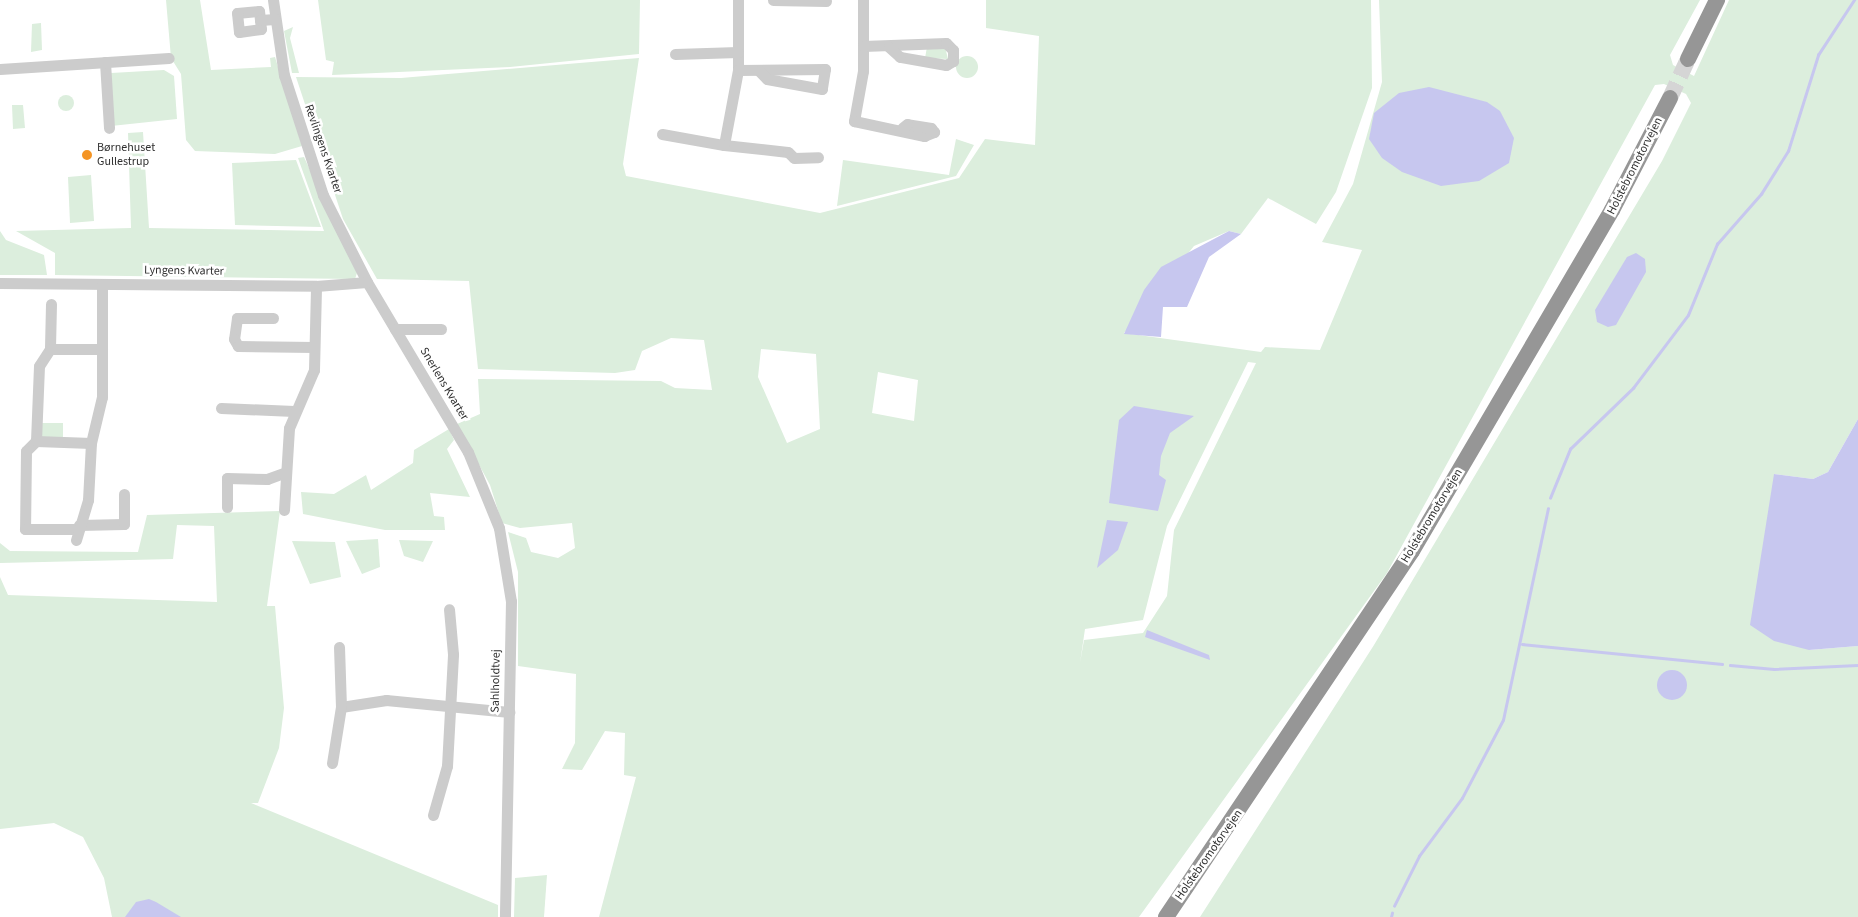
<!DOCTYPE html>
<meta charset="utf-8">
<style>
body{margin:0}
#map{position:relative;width:1858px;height:917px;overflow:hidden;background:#fff;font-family:"Source Sans 3",sans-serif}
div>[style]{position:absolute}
.green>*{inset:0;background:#dceedd}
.round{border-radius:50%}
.water>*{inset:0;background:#c7c7ef}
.stream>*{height:2.5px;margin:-1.25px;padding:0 1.25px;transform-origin:1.25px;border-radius:1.25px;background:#c7c7ef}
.highway-tunnel>*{height:16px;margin-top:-8px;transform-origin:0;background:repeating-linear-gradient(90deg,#d5d5d5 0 16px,transparent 0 24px)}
.minor>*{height:11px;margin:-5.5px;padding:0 5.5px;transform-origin:5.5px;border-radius:5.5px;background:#ccc}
.highway>*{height:16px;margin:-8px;padding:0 8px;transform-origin:8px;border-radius:8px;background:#969696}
.dots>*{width:14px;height:14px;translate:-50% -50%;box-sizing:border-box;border:2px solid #fff;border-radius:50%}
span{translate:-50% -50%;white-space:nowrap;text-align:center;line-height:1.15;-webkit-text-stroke:5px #fff;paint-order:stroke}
.poi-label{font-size:12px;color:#2f2f2f}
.left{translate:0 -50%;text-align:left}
.street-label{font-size:12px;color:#2f2f2f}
</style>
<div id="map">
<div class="green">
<div style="clip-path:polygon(166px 0,200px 0,211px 70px,271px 67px,270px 58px,275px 57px,302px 146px,275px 154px,195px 151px,186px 140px,181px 74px,171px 58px)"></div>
<div style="clip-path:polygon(318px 0,640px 0,639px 54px,510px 67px,332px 75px,334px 62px,326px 60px)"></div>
<div style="clip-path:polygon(evenodd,986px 0,1371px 0,1372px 88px,1336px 192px,1316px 224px,1268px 198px,1241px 234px,1229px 231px,1194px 246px,1124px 333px,1261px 352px,1265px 347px,1320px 350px,1362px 250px,1322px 242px,1353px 184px,1382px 82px,1379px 0,1700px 0,1670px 55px,1673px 65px,1694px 76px,1729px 0,1858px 0,1858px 419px,1828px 472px,1813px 479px,1774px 474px,1809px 650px,1858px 646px,1858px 917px,1200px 917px,1374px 645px,1662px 161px,1691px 103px,1686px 94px,1664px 84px,1655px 85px,1387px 573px,1139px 917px,599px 917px,636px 777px,624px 775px,625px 733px,605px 731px,582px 770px,562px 769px,575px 743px,576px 674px,518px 666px,518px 572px,508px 532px,526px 538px,531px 552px,558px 558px,575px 548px,572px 523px,520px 528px,502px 523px,490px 485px,457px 424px,480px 414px,478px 379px,661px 381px,675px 388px,712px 390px,704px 340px,671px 338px,642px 351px,635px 370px,615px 373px,478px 369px,469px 281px,377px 279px,343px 219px,296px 77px,401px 78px,639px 58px,623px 164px,626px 176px,820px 213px,959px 178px,985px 139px,1035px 145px,1039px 36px,986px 28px,986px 0,761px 349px,816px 354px,820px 429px,787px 443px,758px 377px,761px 349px,986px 0,1248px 362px,1256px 363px,1174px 530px,1167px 596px,1143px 633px,1084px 640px,1080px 663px,1085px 629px,1143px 620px,1167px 526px,1248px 362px,986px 0,878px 372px,918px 380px,914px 421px,872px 413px,878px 372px)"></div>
<div style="clip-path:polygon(41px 23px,42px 50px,31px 52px,32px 24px)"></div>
<div style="clip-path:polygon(293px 27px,290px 38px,299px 73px,292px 73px,284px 31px)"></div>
<div style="clip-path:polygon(927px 47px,945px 47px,948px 59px,925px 58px)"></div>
<div class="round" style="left:956px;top:56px;width:22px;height:22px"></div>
<div style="clip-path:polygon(164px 70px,174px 76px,177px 119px,111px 126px,111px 73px)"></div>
<div class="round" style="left:58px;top:95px;width:16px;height:16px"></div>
<div style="clip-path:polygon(12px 105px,23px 105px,25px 128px,13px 129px)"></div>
<div style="clip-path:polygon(143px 132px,149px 228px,324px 231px,298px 158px,304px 157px,357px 273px,355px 279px,55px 275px,55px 253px,16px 231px,131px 228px,128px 133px)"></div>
<div style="clip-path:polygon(956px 139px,974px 145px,956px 176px,837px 206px,843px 160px,949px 175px)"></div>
<div style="clip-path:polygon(296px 160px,321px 227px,235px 225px,232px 163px)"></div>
<div style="clip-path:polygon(91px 175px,94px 221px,70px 223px,68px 177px)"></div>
<div style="clip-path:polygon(0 231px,6px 240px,44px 255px,47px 275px,0 275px)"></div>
<div style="clip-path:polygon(40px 423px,63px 423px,63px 437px,40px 437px)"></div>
<div style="clip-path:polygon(449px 429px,454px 440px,447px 449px,470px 497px,430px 493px,434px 516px,444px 517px,445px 530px,385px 530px,303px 514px,301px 492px,334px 494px,366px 475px,371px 490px,413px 463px,414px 450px)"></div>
<div style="clip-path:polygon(280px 511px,267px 606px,275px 606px,284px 708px,279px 748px,258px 803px,251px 803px,498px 905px,498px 917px,112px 917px,104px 878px,83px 837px,54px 823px,0 829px,0 577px,8px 595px,217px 602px,214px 526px,177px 525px,173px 559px,0 563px,0 543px,10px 551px,138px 552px,147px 515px)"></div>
<div style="clip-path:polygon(378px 539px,380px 567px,362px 574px,346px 541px)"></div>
<div style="clip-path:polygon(399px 540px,433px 541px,423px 562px,404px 556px)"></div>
<div style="clip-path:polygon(292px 541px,335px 542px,341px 577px,310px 584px)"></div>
<div style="clip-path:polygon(547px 875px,544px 917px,514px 917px,515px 878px)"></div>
</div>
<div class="water">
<div style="clip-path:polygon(1429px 87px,1487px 102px,1500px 111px,1514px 138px,1509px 163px,1479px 181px,1441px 186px,1402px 172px,1382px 158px,1369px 139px,1374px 113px,1399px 93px)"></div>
<div style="clip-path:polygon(1229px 231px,1241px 234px,1209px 257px,1187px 307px,1163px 307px,1161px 337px,1124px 334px,1144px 290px,1161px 267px)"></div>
<div style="clip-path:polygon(1636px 253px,1645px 259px,1646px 272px,1616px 325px,1608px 327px,1597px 322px,1595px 310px,1627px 257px)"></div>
<div style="clip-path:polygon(1134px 406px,1194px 416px,1170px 433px,1161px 456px,1159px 475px,1166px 480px,1158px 511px,1109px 503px,1119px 420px)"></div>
<div style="clip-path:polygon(1858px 419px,1858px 646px,1809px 650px,1774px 641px,1750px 625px,1774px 474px,1813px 479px,1828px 472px)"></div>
<div style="clip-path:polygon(1107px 520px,1128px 522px,1118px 550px,1097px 568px)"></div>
<div style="clip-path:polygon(1147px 630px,1209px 655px,1210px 660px,1145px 637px)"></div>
<div class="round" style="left:1657px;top:670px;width:30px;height:30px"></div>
<div style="clip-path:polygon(149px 899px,156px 902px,181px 917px,125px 917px,136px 902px)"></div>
</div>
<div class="stream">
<div style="left:1550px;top:498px;width:53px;rotate:-67.8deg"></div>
<div style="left:1570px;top:449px;width:88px;rotate:-44.1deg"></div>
<div style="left:1633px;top:388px;width:91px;rotate:-53deg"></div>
<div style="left:1688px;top:315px;width:77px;rotate:-67.8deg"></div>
<div style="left:1717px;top:244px;width:67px;rotate:-48.7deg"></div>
<div style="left:1761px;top:194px;width:51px;rotate:-57.9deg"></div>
<div style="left:1788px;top:151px;width:101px;rotate:-72.6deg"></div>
<div style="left:1818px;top:55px;width:66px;rotate:-56.8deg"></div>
<div style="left:1522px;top:644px;width:201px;rotate:5.7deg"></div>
<div style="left:1730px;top:665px;width:44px;rotate:5.2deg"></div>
<div style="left:1774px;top:669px;width:84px;rotate:-2.7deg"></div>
<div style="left:1394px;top:906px;width:56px;rotate:-63.4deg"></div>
<div style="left:1419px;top:856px;width:72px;rotate:-53.4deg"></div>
<div style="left:1462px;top:798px;width:88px;rotate:-62.3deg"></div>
<div style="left:1503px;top:720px;width:216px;rotate:-78deg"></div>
<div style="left:1391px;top:917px;width:4px;rotate:-76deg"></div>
</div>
<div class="highway-tunnel">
<div style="left:1670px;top:98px;width:43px;rotate:-65.2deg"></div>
</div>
<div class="minor">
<div style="left:273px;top:0;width:76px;rotate:81.7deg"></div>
<div style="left:284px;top:75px;width:126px;rotate:72deg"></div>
<div style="left:323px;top:195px;width:97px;rotate:63.2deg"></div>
<div style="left:367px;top:282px;width:198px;rotate:59.3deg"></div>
<div style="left:468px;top:452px;width:82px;rotate:67.8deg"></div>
<div style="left:499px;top:528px;width:74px;rotate:80.7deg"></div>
<div style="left:511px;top:601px;width:316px;rotate:91.1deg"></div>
<div style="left:738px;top:0;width:70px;rotate:90deg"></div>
<div style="left:738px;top:70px;width:76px;rotate:100.6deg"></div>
<div style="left:724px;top:145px;width:64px;rotate:6.2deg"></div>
<div style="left:788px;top:152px;width:8px;rotate:45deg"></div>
<div style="left:794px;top:158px;width:24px;rotate:-2deg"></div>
<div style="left:773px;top:0;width:53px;rotate:1.1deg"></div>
<div style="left:863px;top:0;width:71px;rotate:90deg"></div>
<div style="left:863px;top:71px;width:51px;rotate:100.2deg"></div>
<div style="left:854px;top:121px;width:72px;rotate:12.1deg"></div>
<div style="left:924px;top:136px;width:11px;rotate:-22deg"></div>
<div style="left:934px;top:132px;width:5px;rotate:-127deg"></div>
<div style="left:931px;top:128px;width:24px;rotate:-171deg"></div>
<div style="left:907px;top:124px;width:6px;rotate:141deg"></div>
<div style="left:260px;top:20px;width:9px;rotate:-96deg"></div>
<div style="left:259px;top:11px;width:22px;rotate:175deg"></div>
<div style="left:237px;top:13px;width:19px;rotate:84deg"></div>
<div style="left:239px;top:32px;width:22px;rotate:-8deg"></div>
<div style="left:261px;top:29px;width:9px;rotate:-96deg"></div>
<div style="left:260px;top:20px;width:15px;rotate:-4deg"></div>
<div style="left:863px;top:46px;width:83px;rotate:-2.1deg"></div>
<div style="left:946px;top:43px;width:10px;rotate:45deg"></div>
<div style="left:953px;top:50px;width:11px;rotate:90deg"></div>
<div style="left:953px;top:61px;width:8px;rotate:150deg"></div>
<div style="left:946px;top:65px;width:47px;rotate:-170.1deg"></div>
<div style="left:900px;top:57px;width:15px;rotate:-138deg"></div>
<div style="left:675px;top:54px;width:63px;rotate:-1.8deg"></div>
<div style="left:105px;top:62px;width:66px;rotate:86.5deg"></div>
<div style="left:0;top:69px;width:169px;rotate:-3.7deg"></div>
<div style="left:738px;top:70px;width:87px;rotate:-0.7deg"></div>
<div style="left:825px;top:69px;width:20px;rotate:99deg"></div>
<div style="left:822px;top:89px;width:56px;rotate:-169.7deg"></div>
<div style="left:767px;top:79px;width:11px;rotate:-135deg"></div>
<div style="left:662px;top:134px;width:63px;rotate:10.1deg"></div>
<div style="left:0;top:283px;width:316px;rotate:0.5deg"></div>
<div style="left:316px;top:286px;width:51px;rotate:-4.5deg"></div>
<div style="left:51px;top:304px;width:45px;rotate:91.3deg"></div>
<div style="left:50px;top:349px;width:20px;rotate:123deg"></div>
<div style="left:39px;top:366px;width:75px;rotate:92.3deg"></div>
<div style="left:36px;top:441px;width:14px;rotate:135deg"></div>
<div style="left:26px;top:451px;width:78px;rotate:90.7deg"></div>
<div style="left:25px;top:529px;width:52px"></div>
<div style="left:273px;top:318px;width:36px;rotate:180deg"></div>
<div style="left:237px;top:318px;width:21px;rotate:98deg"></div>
<div style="left:234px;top:339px;width:8px;rotate:60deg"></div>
<div style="left:238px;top:346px;width:76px;rotate:0.8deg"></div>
<div style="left:395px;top:329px;width:46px"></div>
<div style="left:50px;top:349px;width:52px"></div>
<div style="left:221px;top:408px;width:73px;rotate:2.4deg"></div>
<div style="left:36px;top:441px;width:55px;rotate:2.1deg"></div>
<div style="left:227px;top:507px;width:29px;rotate:-90deg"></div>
<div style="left:227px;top:478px;width:40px;rotate:1.4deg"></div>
<div style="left:267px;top:479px;width:20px;rotate:-20deg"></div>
<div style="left:284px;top:510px;width:82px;rotate:-86.5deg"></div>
<div style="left:289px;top:428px;width:63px;rotate:-66.7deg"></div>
<div style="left:314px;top:370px;width:84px;rotate:-88.6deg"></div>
<div style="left:79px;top:525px;width:45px;rotate:-1.3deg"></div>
<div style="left:124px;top:524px;width:30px;rotate:-90deg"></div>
<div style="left:76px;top:540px;width:42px;rotate:-73.3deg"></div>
<div style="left:88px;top:500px;width:57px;rotate:-87deg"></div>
<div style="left:91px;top:443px;width:47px;rotate:-76.6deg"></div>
<div style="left:102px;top:397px;width:113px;rotate:-90deg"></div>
<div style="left:341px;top:707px;width:46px;rotate:-8.8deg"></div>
<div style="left:386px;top:700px;width:124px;rotate:5.6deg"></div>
<div style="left:332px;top:763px;width:57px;rotate:-80.9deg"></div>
<div style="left:341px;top:707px;width:60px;rotate:-91.9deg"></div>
<div style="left:433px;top:815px;width:51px;rotate:-74.1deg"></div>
<div style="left:447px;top:766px;width:112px;rotate:-86.9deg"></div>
<div style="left:453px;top:654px;width:45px;rotate:-95.1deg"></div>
</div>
<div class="highway">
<div style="left:1688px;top:59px;width:66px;rotate:-63.8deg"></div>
<div style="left:1166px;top:917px;width:441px;rotate:-56.1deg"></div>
<div style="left:1412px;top:551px;width:395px;rotate:-59.6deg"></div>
<div style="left:1612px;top:210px;width:126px;rotate:-62.6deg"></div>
</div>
<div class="dots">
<div style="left:87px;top:155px;background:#f49424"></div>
</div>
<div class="poi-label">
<span class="left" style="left:97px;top:155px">Børnehuset<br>Gullestrup</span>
</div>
<div class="street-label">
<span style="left:323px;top:149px;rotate:71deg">Revlingens Kvarter</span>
<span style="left:1635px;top:166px;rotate:-63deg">Holstebromotorvejen</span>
<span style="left:184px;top:271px;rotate:1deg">Lyngens Kvarter</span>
<span style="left:444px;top:384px;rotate:59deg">Snerlens Kvarter</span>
<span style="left:1432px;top:516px;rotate:-59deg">Holstebromotorvejen</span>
<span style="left:496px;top:681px;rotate:-89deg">Sahlholdtvej</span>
<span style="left:1209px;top:855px;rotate:-55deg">Holstebromotorvejen</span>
</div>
</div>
